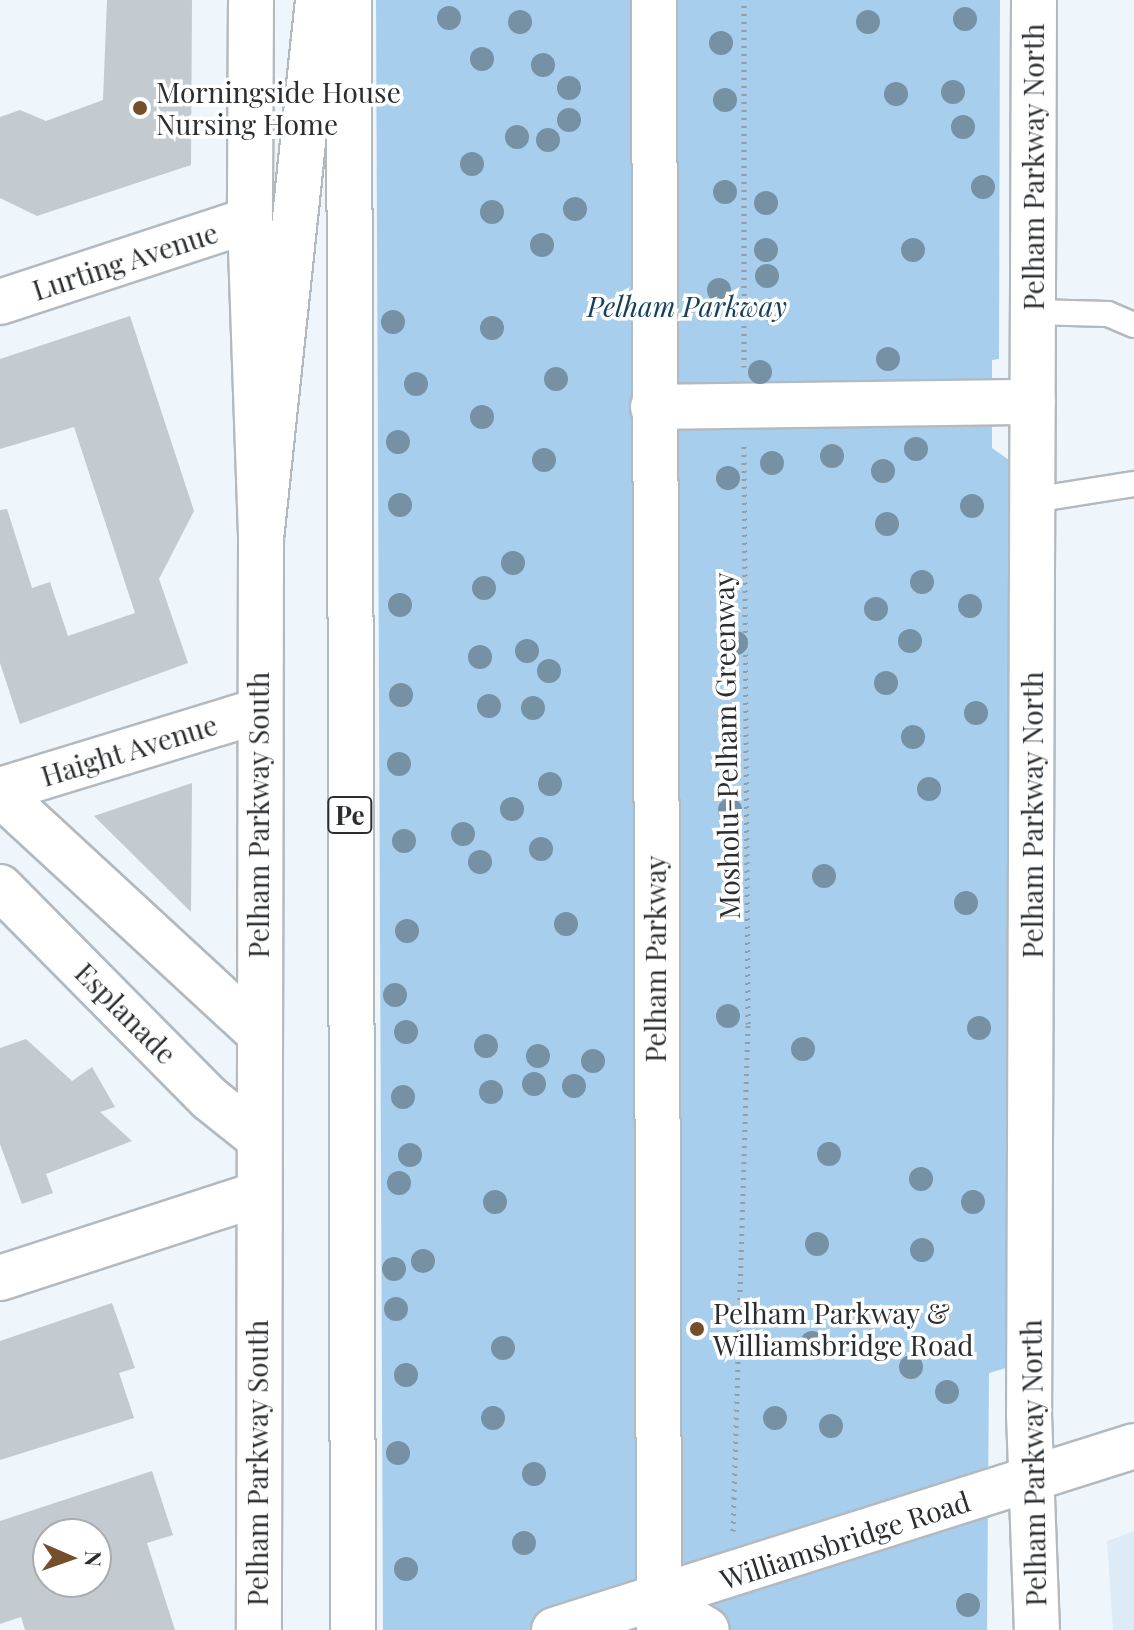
<!DOCTYPE html>
<style>
body{margin:0}
#map{position:relative;width:1134px;height:1630px;overflow:hidden;background:#eef5fb;font-family:"Playfair Display",serif}
div>[style]{position:absolute}
.built>*{inset:0;background:#ddebf6}
.green>*{inset:0;background:#a7ceed}
.building>*{inset:0;background:#c3cad0}
.path>*{height:5px;margin-top:-2.5px;transform-origin:0;background:repeating-linear-gradient(90deg,#989da1 0 2px,transparent 0 8px)}
.roads{filter:drop-shadow(2px 0 #b3babf) drop-shadow(-2px 0 #b3babf) drop-shadow(0 2px #b3babf) drop-shadow(0 -2px #b3babf)}
.lane>*{height:24px;margin:-12px;padding:0 12px;transform-origin:12px;border-radius:12px;background:#fff}
.street>*{height:44px;margin:-22px;padding:0 22px;transform-origin:22px;border-radius:22px;background:#fff}
.secondary>*{height:44px;margin:-22px;padding:0 22px;transform-origin:22px;border-radius:22px;background:#fff}
.primary>*{height:44px;margin:-22px;padding:0 22px;transform-origin:22px;border-radius:22px;background:#fff}
.trees>*{width:24px;height:24px;margin:-12px;border-radius:50%;background:#7791a4}
.dots>*{width:22px;height:22px;translate:-50% -50%;box-sizing:border-box;border:4px solid #fff;border-radius:50%}
span{translate:-50% -50%;white-space:nowrap;text-align:center;line-height:1.15;-webkit-text-stroke:7px #fff;paint-order:stroke}
.shield-label span{padding:2px 6px;background:#fff;border:2px solid;border-radius:6px;-webkit-text-stroke-width:0}
.shield-label{font-size:26px;color:#2b2e30;font-weight:700}
.poi-label{font-size:28px;color:#2b2e30}
.left{translate:0 -50%;text-align:left}
.street-label{font-size:28px;color:#2b2e30}
.park-label{font-size:28px;color:#16405d;font-style:italic}
.north{position:absolute;left:32px;top:1518px;width:80px;height:80px;box-sizing:border-box;background:#fff;border:2px solid #aaabac;border-radius:50%;rotate:92deg;font-size:22px;font-weight:700;line-height:32px;text-align:center;color:#2b2e30}
.north::after{content:'';display:block;margin:auto;width:28px;height:36px;background:#754f2b;clip-path:polygon(50% 0,100% 100%,50% 72%,0 100%)}
</style>
<div id="map">
<div class="built">
<div style="clip-path:polygon(1134px 1531px,1134px 1630px,1113px 1630px,1107px 1541px)"></div>
</div>
<div class="green">
<div style="clip-path:polygon(376px 0,1000px 0,999px 359px,992px 360px,992px 448px,1009px 460px,1006px 1368px,989px 1373px,987px 1630px,383px 1630px)"></div>
</div>
<div class="building">
<div style="clip-path:polygon(107px 0,192px 0,191px 165px,37px 216px,0 198px,0 117px,20px 110px,46px 121px,103px 100px)"></div>
<div style="clip-path:polygon(130px 316px,194px 511px,159px 579px,188px 663px,20px 724px,0 663px,0 510px,7px 509px,32px 588px,50px 582px,68px 636px,135px 613px,74px 427px,0 449px,0 359px)"></div>
<div style="clip-path:polygon(192px 783px,191px 912px,94px 816px)"></div>
<div style="clip-path:polygon(26px 1039px,72px 1081px,92px 1067px,115px 1107px,100px 1112px,132px 1141px,46px 1174px,53px 1193px,22px 1204px,0 1144px,0 1048px)"></div>
<div style="clip-path:polygon(112px 1303px,135px 1368px,119px 1373px,134px 1418px,0 1460px,0 1341px)"></div>
<div style="clip-path:polygon(evenodd,152px 1471px,173px 1535px,147px 1543px,175px 1630px,25px 1630px,21px 1617px,0 1624px,0 1521px,152px 1471px,48px 1534px,96px 1534px,96px 1582px,48px 1582px,48px 1534px)"></div>
</div>
<div class="path">
<div style="left:744px;top:367px;width:367px;rotate:-90deg"></div>
<div style="left:733px;top:1531px;width:507px;rotate:-88.31deg"></div>
<div style="left:748px;top:1024px;width:579px;rotate:-90.4deg"></div>
</div>
<div class="roads">
<div class="lane">
<div style="left:1032px;top:312px;width:76px;rotate:1.5deg"></div>
<div style="left:1108px;top:314px;width:28px;rotate:23deg"></div>
<div style="left:1033px;top:500px;width:102px;rotate:-9deg"></div>
</div>
<div class="street">
<div style="left:0;top:302px;width:263px;rotate:-18.2deg"></div>
<div style="left:653px;top:407px;width:380px;rotate:-0.8deg"></div>
<div style="left:0;top:790px;width:270px;rotate:-17deg"></div>
<div style="left:0;top:794px;width:348px;rotate:42.7deg"></div>
<div style="left:0;top:887px;width:298px;rotate:45.3deg"></div>
<div style="left:210px;top:1099px;width:58px;rotate:38.7deg"></div>
<div style="left:0;top:1278px;width:268px;rotate:-18deg"></div>
</div>
<div class="secondary">
<div style="left:251px;top:0;width:220px;rotate:90.3deg"></div>
<div style="left:250px;top:220px;width:319px;rotate:88deg"></div>
<div style="left:261px;top:539px;width:1091px;rotate:90.11deg"></div>
<div style="left:1034px;top:0;width:1414px;rotate:90.2deg"></div>
<div style="left:1029px;top:1414px;width:216px;rotate:87.9deg"></div>
<div style="left:658px;top:1600px;width:57px;rotate:31.5deg"></div>
<div style="left:554px;top:1630px;width:608px;rotate:-17.6deg"></div>
</div>
<div class="primary">
<div style="left:349px;top:0;width:1630px;rotate:89.86deg"></div>
<div style="left:654px;top:0;width:1630px;rotate:89.82deg"></div>
<div style="left:261px;top:539px;width:542px;rotate:-83.96deg"></div>
</div>
</div>
<div class="trees">
<div style="left:449px;top:18px"></div>
<div style="left:965px;top:19px"></div>
<div style="left:520px;top:22px"></div>
<div style="left:868px;top:22px"></div>
<div style="left:721px;top:43px"></div>
<div style="left:482px;top:59px"></div>
<div style="left:543px;top:65px"></div>
<div style="left:569px;top:88px"></div>
<div style="left:953px;top:92px"></div>
<div style="left:896px;top:94px"></div>
<div style="left:725px;top:100px"></div>
<div style="left:569px;top:120px"></div>
<div style="left:963px;top:127px"></div>
<div style="left:517px;top:137px"></div>
<div style="left:548px;top:140px"></div>
<div style="left:472px;top:164px"></div>
<div style="left:983px;top:187px"></div>
<div style="left:725px;top:192px"></div>
<div style="left:766px;top:203px"></div>
<div style="left:575px;top:209px"></div>
<div style="left:492px;top:212px"></div>
<div style="left:542px;top:245px"></div>
<div style="left:766px;top:250px"></div>
<div style="left:913px;top:250px"></div>
<div style="left:767px;top:276px"></div>
<div style="left:719px;top:290px"></div>
<div style="left:772px;top:310px"></div>
<div style="left:393px;top:322px"></div>
<div style="left:492px;top:328px"></div>
<div style="left:888px;top:359px"></div>
<div style="left:760px;top:372px"></div>
<div style="left:556px;top:379px"></div>
<div style="left:416px;top:384px"></div>
<div style="left:482px;top:417px"></div>
<div style="left:398px;top:442px"></div>
<div style="left:916px;top:449px"></div>
<div style="left:832px;top:456px"></div>
<div style="left:544px;top:460px"></div>
<div style="left:772px;top:463px"></div>
<div style="left:883px;top:471px"></div>
<div style="left:728px;top:478px"></div>
<div style="left:400px;top:505px"></div>
<div style="left:972px;top:506px"></div>
<div style="left:887px;top:524px"></div>
<div style="left:513px;top:563px"></div>
<div style="left:922px;top:582px"></div>
<div style="left:484px;top:588px"></div>
<div style="left:400px;top:605px"></div>
<div style="left:970px;top:606px"></div>
<div style="left:876px;top:609px"></div>
<div style="left:910px;top:641px"></div>
<div style="left:736px;top:643px"></div>
<div style="left:527px;top:651px"></div>
<div style="left:480px;top:657px"></div>
<div style="left:549px;top:671px"></div>
<div style="left:886px;top:683px"></div>
<div style="left:401px;top:695px"></div>
<div style="left:489px;top:706px"></div>
<div style="left:533px;top:708px"></div>
<div style="left:976px;top:713px"></div>
<div style="left:913px;top:737px"></div>
<div style="left:399px;top:764px"></div>
<div style="left:550px;top:784px"></div>
<div style="left:929px;top:789px"></div>
<div style="left:512px;top:809px"></div>
<div style="left:730px;top:810px"></div>
<div style="left:463px;top:834px"></div>
<div style="left:404px;top:841px"></div>
<div style="left:541px;top:849px"></div>
<div style="left:480px;top:862px"></div>
<div style="left:824px;top:876px"></div>
<div style="left:966px;top:903px"></div>
<div style="left:566px;top:924px"></div>
<div style="left:407px;top:931px"></div>
<div style="left:395px;top:995px"></div>
<div style="left:728px;top:1016px"></div>
<div style="left:979px;top:1028px"></div>
<div style="left:406px;top:1032px"></div>
<div style="left:486px;top:1046px"></div>
<div style="left:803px;top:1049px"></div>
<div style="left:538px;top:1056px"></div>
<div style="left:593px;top:1061px"></div>
<div style="left:534px;top:1084px"></div>
<div style="left:574px;top:1086px"></div>
<div style="left:491px;top:1092px"></div>
<div style="left:403px;top:1097px"></div>
<div style="left:829px;top:1154px"></div>
<div style="left:410px;top:1155px"></div>
<div style="left:921px;top:1179px"></div>
<div style="left:399px;top:1183px"></div>
<div style="left:495px;top:1202px"></div>
<div style="left:973px;top:1202px"></div>
<div style="left:817px;top:1244px"></div>
<div style="left:922px;top:1250px"></div>
<div style="left:423px;top:1261px"></div>
<div style="left:394px;top:1269px"></div>
<div style="left:396px;top:1309px"></div>
<div style="left:812px;top:1343px"></div>
<div style="left:503px;top:1348px"></div>
<div style="left:911px;top:1367px"></div>
<div style="left:406px;top:1375px"></div>
<div style="left:947px;top:1392px"></div>
<div style="left:493px;top:1418px"></div>
<div style="left:775px;top:1418px"></div>
<div style="left:831px;top:1426px"></div>
<div style="left:398px;top:1453px"></div>
<div style="left:534px;top:1474px"></div>
<div style="left:524px;top:1543px"></div>
<div style="left:406px;top:1569px"></div>
<div style="left:968px;top:1605px"></div>
</div>
<div class="dots">
<div style="left:140px;top:108px;background:#754f2b"></div>
<div style="left:697px;top:1329px;background:#754f2b"></div>
</div>
<div class="shield-label">
<span style="left:350px;top:815px">Pe</span>
</div>
<div class="poi-label">
<span class="left" style="left:156px;top:108px">Morningside House<br>Nursing Home</span>
<span class="left" style="left:713px;top:1329px">Pelham Parkway &amp;<br>Williamsbridge Road</span>
</div>
<div class="street-label">
<span style="left:1033px;top:167px;rotate:-90deg">Pelham Parkway North</span>
<span style="left:125px;top:261px;rotate:-18deg">Lurting Avenue</span>
<span style="left:726px;top:746px;rotate:-91deg">Mosholu-Pelham Greenway</span>
<span style="left:129px;top:750px;rotate:-17deg">Haight Avenue</span>
<span style="left:258px;top:815px;rotate:-90deg">Pelham Parkway South</span>
<span style="left:1032px;top:815px;rotate:-90deg">Pelham Parkway North</span>
<span style="left:655px;top:959px;rotate:-90deg">Pelham Parkway</span>
<span style="left:126px;top:1013px;rotate:45deg">Esplanade</span>
<span style="left:257px;top:1463px;rotate:-90deg">Pelham Parkway South</span>
<span style="left:1033px;top:1463px;rotate:-91deg">Pelham Parkway North</span>
<span style="left:845px;top:1540px;rotate:-18deg">Williamsbridge Road</span>
</div>
<div class="park-label">
<span style="left:687px;top:306px">Pelham Parkway</span>
</div>
<div class="north">N</div>
</div>
